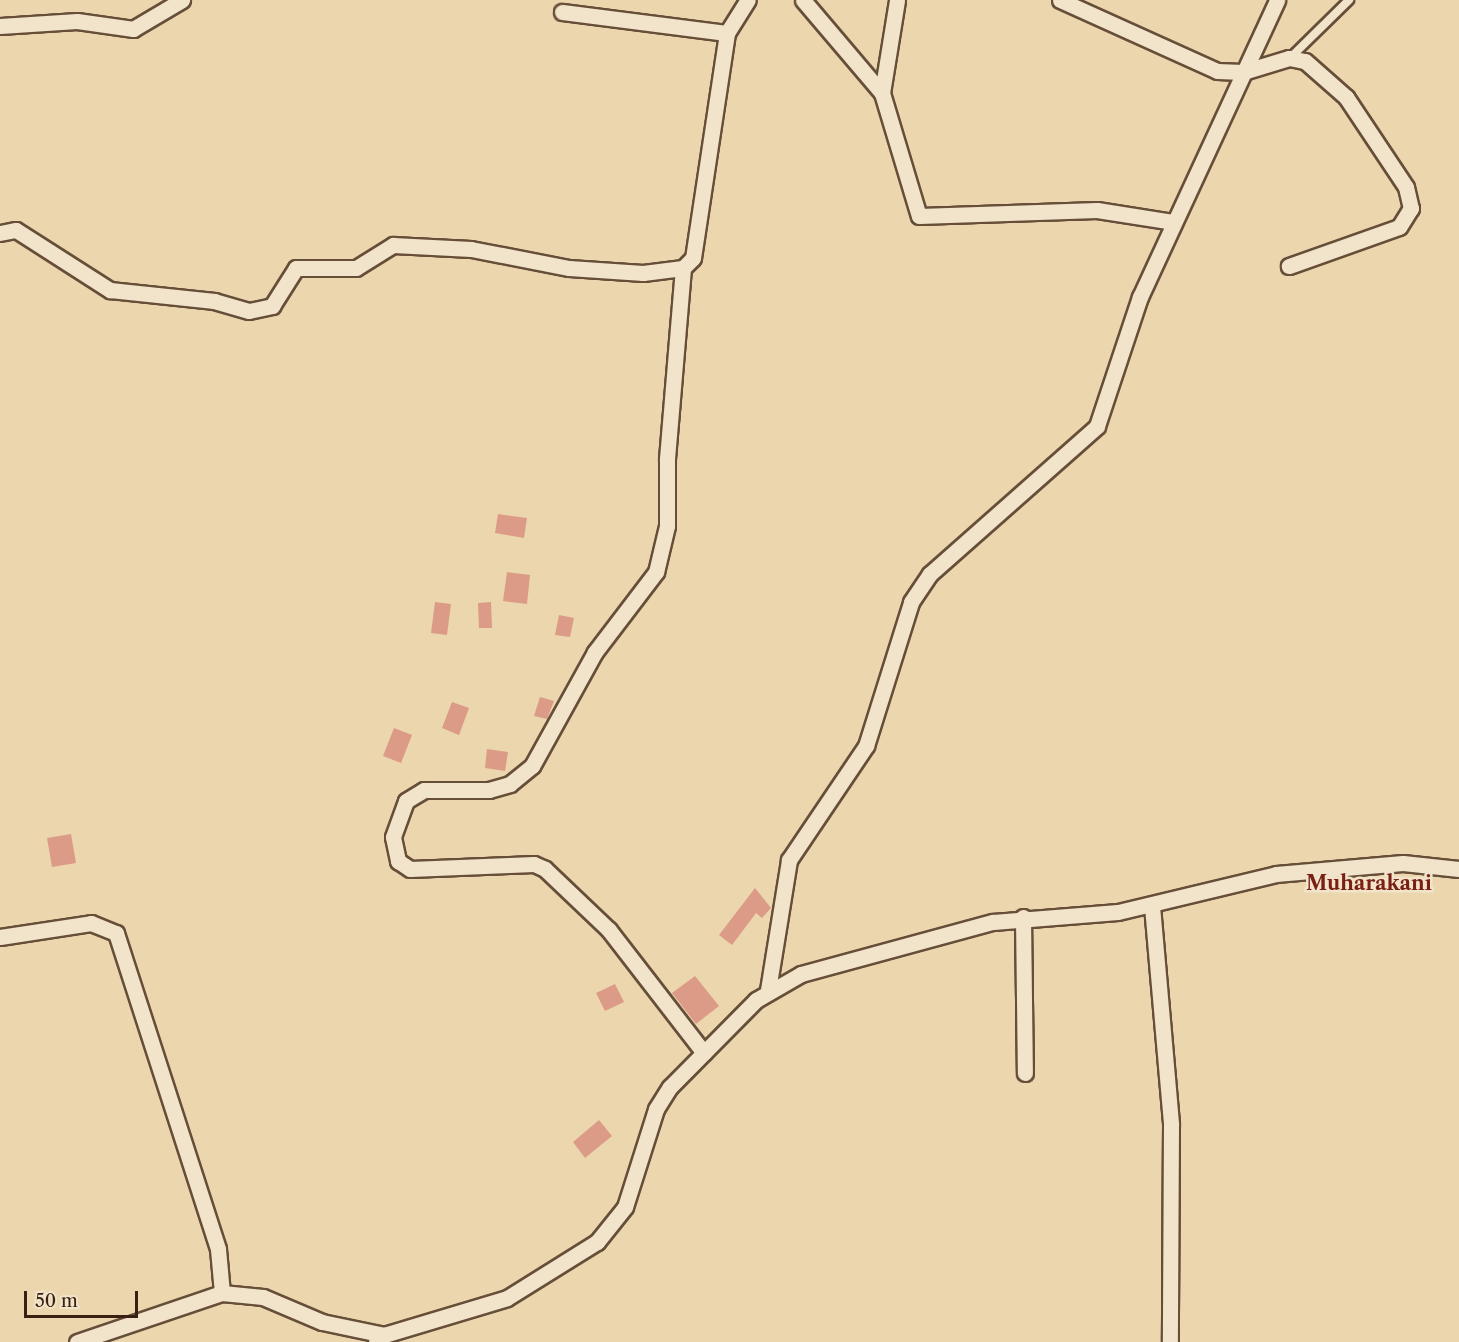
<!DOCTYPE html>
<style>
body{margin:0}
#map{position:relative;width:1459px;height:1342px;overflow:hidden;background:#ebd6ad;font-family:"Libre Caslon Text",serif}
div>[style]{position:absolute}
.building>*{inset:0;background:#dc9b87}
.roads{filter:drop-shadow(2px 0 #664e39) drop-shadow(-2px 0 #664e39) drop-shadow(0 2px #664e39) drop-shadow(0 -2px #664e39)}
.lane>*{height:8px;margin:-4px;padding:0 4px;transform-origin:4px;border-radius:4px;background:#f2e4ca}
.street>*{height:15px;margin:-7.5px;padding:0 7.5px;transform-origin:7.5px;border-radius:7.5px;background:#f2e4ca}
span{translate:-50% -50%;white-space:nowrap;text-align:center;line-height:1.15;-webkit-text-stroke:5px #f2e4ca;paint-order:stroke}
.quarter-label{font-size:20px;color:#7a1f14;font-weight:700}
.scale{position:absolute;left:24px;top:1291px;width:114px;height:27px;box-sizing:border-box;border:3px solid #3a2012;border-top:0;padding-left:8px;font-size:18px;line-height:21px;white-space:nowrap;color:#3a2012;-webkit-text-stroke:4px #f2e4ca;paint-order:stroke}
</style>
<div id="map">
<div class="building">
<div style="clip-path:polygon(498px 514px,527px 518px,524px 538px,495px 533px)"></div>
<div style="clip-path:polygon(507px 572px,530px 575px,527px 604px,503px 601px)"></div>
<div style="clip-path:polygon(435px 602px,451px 604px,447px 635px,431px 633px)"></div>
<div style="clip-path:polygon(491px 602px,492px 628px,479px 628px,478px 603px)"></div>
<div style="clip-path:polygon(559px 615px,574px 618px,570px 637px,555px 635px)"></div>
<div style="clip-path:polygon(540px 697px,554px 701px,547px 719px,534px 716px)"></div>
<div style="clip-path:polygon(452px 702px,469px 708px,459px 735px,442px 728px)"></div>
<div style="clip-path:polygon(394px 728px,412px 735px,401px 763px,383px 756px)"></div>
<div style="clip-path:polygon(487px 749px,508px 752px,505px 771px,485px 768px)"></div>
<div style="clip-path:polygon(71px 834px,76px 863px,52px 867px,47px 838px)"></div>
<div style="clip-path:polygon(755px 888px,771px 908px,762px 918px,756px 913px,732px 945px,719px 935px)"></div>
<div style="clip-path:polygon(695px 976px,719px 1006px,696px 1024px,672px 993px)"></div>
<div style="clip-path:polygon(615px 984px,624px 1002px,605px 1011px,596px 993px)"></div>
<div style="clip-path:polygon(599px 1120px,612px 1136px,585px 1158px,573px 1142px)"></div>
</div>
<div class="roads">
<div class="lane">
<div style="left:1290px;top:58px;width:83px;rotate:-44.5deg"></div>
</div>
<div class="street">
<div style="left:803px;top:0;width:122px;rotate:49.7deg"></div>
<div style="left:882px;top:93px;width:128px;rotate:73.3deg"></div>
<div style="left:919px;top:216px;width:178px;rotate:-1.9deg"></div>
<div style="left:1097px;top:210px;width:78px;rotate:8.9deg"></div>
<div style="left:1060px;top:0;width:172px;rotate:24.3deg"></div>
<div style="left:1217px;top:71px;width:26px;rotate:2deg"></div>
<div style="left:1243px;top:72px;width:48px;rotate:-16.9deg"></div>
<div style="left:1289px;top:58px;width:16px;rotate:11deg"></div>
<div style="left:1305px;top:61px;width:55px;rotate:41.3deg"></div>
<div style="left:1346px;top:97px;width:108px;rotate:56.3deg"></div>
<div style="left:1406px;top:187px;width:22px;rotate:77deg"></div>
<div style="left:1411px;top:208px;width:22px;rotate:122deg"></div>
<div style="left:1399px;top:227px;width:117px;rotate:160.5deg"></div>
<div style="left:562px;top:12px;width:166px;rotate:7.3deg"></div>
<div style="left:0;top:26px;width:77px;rotate:-3.7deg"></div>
<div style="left:77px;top:21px;width:57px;rotate:8.1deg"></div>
<div style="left:133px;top:29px;width:57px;rotate:-30.6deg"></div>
<div style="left:882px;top:93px;width:94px;rotate:-80.8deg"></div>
<div style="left:0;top:233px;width:16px;rotate:-11deg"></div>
<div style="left:16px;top:230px;width:112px;rotate:32.6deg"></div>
<div style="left:110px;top:290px;width:105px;rotate:6deg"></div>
<div style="left:214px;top:301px;width:36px;rotate:16deg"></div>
<div style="left:249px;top:311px;width:24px;rotate:-12deg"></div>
<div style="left:272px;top:306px;width:45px;rotate:-57.7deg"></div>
<div style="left:296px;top:268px;width:60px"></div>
<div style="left:356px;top:268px;width:44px;rotate:-31.9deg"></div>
<div style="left:393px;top:245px;width:78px;rotate:2.9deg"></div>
<div style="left:471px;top:249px;width:100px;rotate:11deg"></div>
<div style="left:569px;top:268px;width:74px;rotate:3.9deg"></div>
<div style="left:643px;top:273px;width:40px;rotate:-7.1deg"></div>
<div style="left:683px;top:268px;width:14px;rotate:-45deg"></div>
<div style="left:693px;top:258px;width:228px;rotate:-81.4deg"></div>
<div style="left:727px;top:33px;width:39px;rotate:-58deg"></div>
<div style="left:683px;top:268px;width:193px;rotate:94.8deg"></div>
<div style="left:667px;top:460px;width:66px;rotate:90deg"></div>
<div style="left:667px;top:526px;width:47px;rotate:103.4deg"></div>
<div style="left:656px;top:572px;width:101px;rotate:127.3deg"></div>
<div style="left:595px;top:652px;width:130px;rotate:118.9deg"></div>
<div style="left:532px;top:766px;width:28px;rotate:141deg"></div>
<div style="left:510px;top:784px;width:22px;rotate:164deg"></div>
<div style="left:489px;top:790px;width:65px;rotate:180deg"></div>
<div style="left:424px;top:790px;width:21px;rotate:149deg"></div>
<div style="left:406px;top:801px;width:38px;rotate:110deg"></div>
<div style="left:393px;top:837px;width:25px;rotate:78deg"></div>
<div style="left:398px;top:861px;width:14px;rotate:34deg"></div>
<div style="left:410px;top:869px;width:124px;rotate:-2.3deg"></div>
<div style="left:534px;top:864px;width:12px;rotate:24deg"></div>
<div style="left:545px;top:869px;width:88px;rotate:43.6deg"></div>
<div style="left:609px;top:930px;width:155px;rotate:52.3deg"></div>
<div style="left:1152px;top:906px;width:220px;rotate:85deg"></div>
<div style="left:1171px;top:1125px;width:217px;rotate:90.3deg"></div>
<div style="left:1023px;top:917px;width:156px;rotate:89.3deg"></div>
<div style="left:0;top:937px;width:92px;rotate:-8.7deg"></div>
<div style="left:91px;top:923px;width:27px;rotate:22deg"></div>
<div style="left:116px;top:933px;width:332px;rotate:72.1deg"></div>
<div style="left:218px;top:1249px;width:44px;rotate:84.8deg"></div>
<div style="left:768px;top:990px;width:132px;rotate:-80.8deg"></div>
<div style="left:789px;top:860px;width:138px;rotate:-56deg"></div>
<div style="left:866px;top:746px;width:151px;rotate:-72.6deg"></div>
<div style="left:911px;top:602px;width:34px;rotate:-56deg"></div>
<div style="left:930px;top:574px;width:223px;rotate:-41.5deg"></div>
<div style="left:1097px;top:426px;width:136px;rotate:-71.6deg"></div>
<div style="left:1140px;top:297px;width:327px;rotate:-65.2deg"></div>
<div style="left:77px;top:1342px;width:153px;rotate:-18.7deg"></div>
<div style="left:222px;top:1293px;width:41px;rotate:5.6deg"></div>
<div style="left:263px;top:1297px;width:64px;rotate:23deg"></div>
<div style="left:322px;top:1322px;width:63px;rotate:11.8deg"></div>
<div style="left:376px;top:1342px;width:11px;rotate:-41deg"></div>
<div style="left:384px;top:1335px;width:128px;rotate:-16.7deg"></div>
<div style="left:507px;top:1298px;width:106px;rotate:-31.9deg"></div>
<div style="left:597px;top:1242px;width:45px;rotate:-51.3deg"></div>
<div style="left:625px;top:1207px;width:103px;rotate:-72.4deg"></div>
<div style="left:656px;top:1109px;width:26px;rotate:-58deg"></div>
<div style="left:670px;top:1087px;width:122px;rotate:-45.3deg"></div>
<div style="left:756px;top:1000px;width:52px;rotate:-30deg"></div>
<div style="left:801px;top:974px;width:199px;rotate:-15.2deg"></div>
<div style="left:993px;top:922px;width:125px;rotate:-4.6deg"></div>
<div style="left:1118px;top:912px;width:163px;rotate:-13.5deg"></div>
<div style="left:1276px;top:874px;width:127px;rotate:-5deg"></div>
<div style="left:1403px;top:863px;width:56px;rotate:6.1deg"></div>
</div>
</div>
<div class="quarter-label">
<span style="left:1369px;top:883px">Muharakani</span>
</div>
<div class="scale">50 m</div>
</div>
